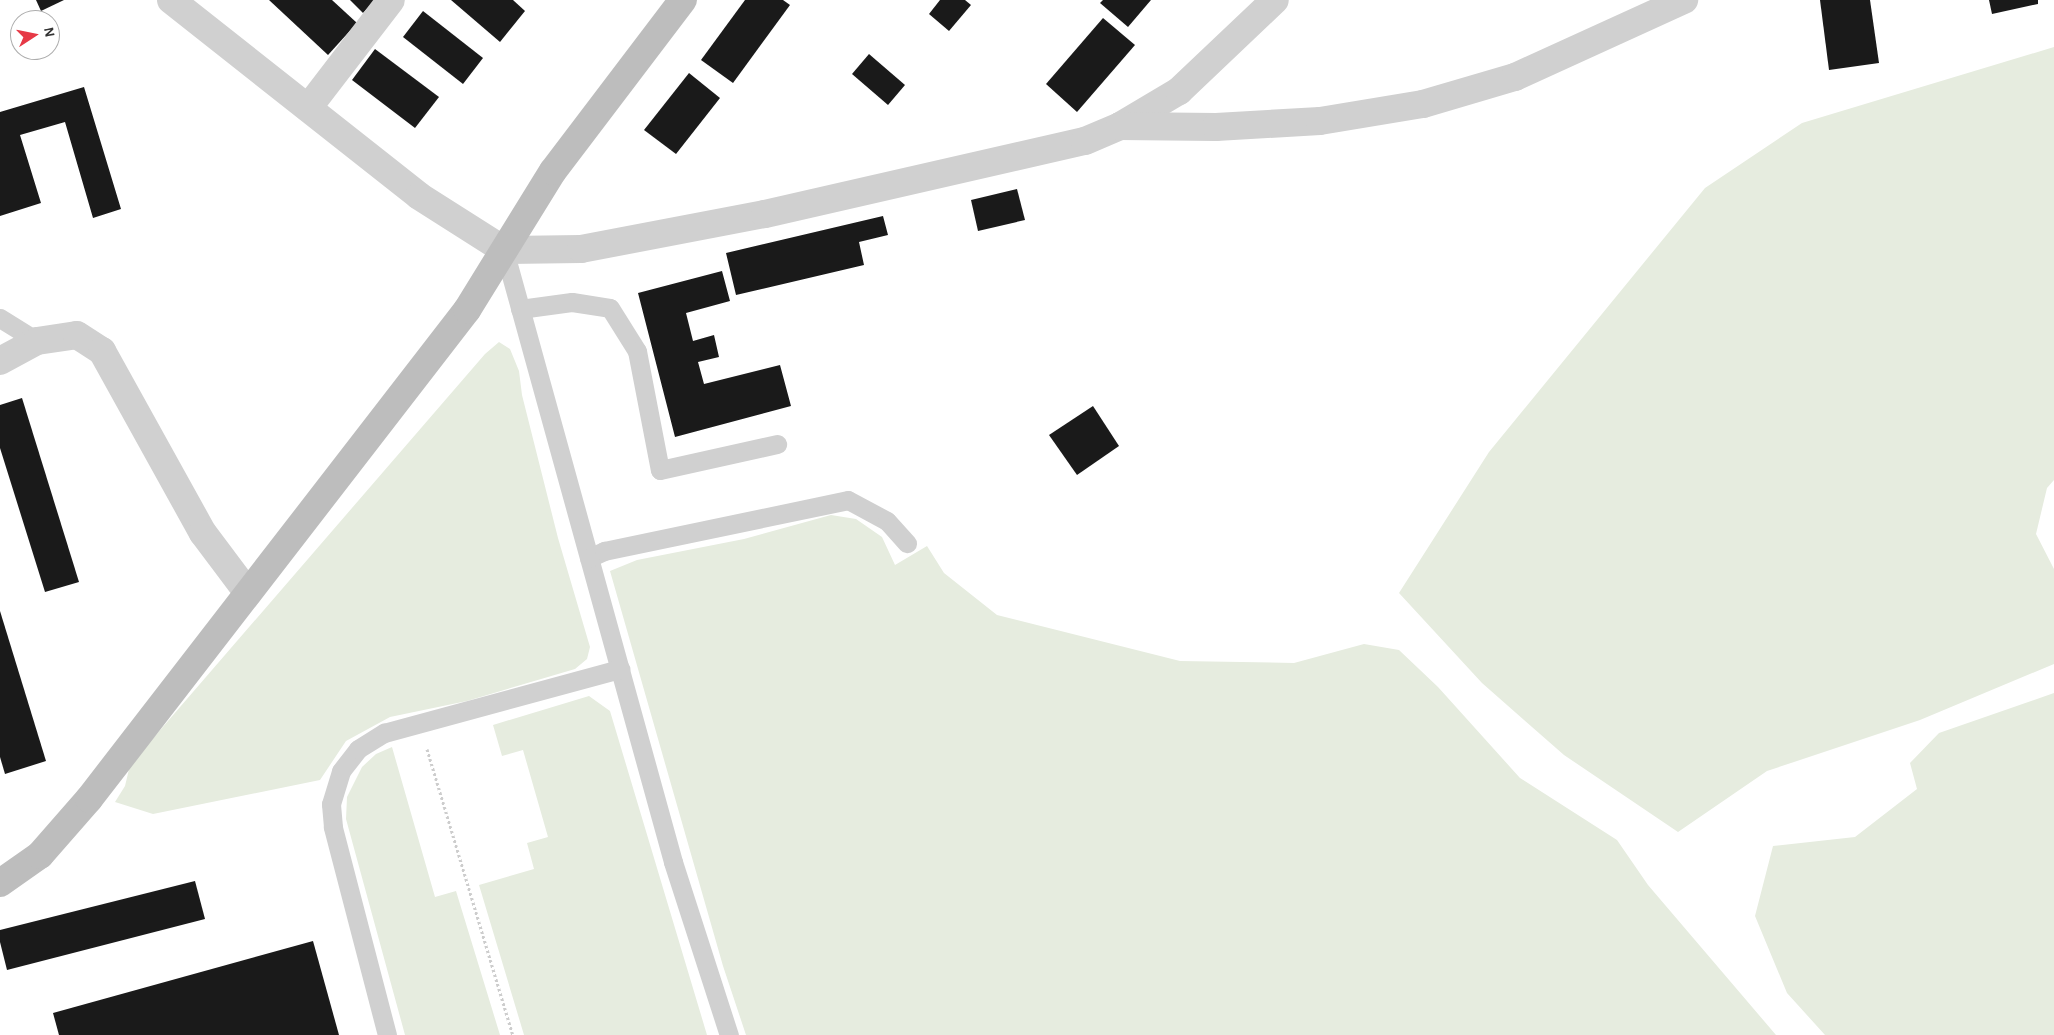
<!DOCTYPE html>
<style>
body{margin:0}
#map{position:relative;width:2054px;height:1035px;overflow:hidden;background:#fff;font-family:"Alegreya Sans",sans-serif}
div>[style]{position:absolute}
.green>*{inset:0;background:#e6ecdf}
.building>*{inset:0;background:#1a1a1a}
.path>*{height:3px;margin-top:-1.5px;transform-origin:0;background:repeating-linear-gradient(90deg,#cdcdcd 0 2.5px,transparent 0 5px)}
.lane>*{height:19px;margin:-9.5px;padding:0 9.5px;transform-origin:9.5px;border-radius:9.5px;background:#d0d0d0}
.street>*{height:28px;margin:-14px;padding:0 14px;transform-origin:14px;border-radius:14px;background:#d0d0d0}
.secondary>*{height:28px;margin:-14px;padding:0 14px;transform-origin:14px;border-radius:14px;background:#bdbdbd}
span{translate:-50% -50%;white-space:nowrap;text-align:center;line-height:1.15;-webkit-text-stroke:5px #fff;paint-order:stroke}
.north{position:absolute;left:10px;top:10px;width:50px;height:50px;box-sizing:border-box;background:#fff;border:1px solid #adadad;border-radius:50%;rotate:79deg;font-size:14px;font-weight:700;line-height:20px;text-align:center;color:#333}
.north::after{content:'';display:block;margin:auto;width:18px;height:22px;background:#e63946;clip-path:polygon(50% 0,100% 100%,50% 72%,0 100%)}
</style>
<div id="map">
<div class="green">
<div style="clip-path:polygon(2054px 47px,2054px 480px,2047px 488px,2036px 534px,2054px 569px,2054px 664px,1920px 720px,1767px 771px,1678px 832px,1564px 755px,1482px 683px,1399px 593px,1489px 452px,1705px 188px,1802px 123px)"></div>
<div style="clip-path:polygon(499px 342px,510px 349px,519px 371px,522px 395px,558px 538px,590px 647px,587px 659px,575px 669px,467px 701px,390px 717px,346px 741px,320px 780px,153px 814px,115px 802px,125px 786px,130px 765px,485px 354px)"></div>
<div style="clip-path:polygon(831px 515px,856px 519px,882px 537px,895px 565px,927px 546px,944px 573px,997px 615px,1180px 661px,1294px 663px,1364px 644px,1399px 650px,1438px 687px,1520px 778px,1617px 840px,1648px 885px,1776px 1035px,746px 1035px,723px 966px,610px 571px,637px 560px,744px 539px)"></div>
<div style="clip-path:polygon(2054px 693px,2054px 1035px,1825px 1035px,1787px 993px,1755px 916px,1773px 846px,1855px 837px,1917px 789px,1910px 763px,1939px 733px)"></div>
<div style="clip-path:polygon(589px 696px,610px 711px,707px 1035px,524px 1035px,479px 885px,534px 869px,527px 843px,548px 837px,523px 750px,502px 756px,493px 725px)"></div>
<div style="clip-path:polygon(392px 747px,435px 897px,456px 891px,500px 1035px,405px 1035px,346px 819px,347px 797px,362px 767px,376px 754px)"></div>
</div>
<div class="building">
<div style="clip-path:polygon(36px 0,64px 0,41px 11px)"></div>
<div style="clip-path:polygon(269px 0,332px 0,357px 23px,328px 55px)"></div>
<div style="clip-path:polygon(350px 0,375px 0,363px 13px)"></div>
<div style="clip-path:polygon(451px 0,513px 0,525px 11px,500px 42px)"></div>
<div style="clip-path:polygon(745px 0,783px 0,790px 5px,733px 83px,701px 60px)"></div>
<div style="clip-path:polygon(940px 0,965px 0,971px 5px,949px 31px,929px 14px)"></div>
<div style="clip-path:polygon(1103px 0,1151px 0,1128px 27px,1100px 3px)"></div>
<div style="clip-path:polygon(1820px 0,1870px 0,1879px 63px,1829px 70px)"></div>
<div style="clip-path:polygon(1989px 0,2038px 0,2038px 4px,1992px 14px)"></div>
<div style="clip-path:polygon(423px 11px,483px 58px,463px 84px,403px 37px)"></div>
<div style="clip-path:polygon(1103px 18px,1135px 45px,1077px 112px,1046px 84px)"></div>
<div style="clip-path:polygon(375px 49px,439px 97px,415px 128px,352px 80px)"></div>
<div style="clip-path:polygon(869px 54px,905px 85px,888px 105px,852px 74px)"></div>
<div style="clip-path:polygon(689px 73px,720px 98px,676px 154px,644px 130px)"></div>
<div style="clip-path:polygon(84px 87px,121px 209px,93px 218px,65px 122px,20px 135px,41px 203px,0 216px,0 112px)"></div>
<div style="clip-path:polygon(1017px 189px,1025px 220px,978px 231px,971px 200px)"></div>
<div style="clip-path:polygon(883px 216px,888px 235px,859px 242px,864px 265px,736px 295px,726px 253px)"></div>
<div style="clip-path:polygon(722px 271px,730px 301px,686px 313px,693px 341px,714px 335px,719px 357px,698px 362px,704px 384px,780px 365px,791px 406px,675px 437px,638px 293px)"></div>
<div style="clip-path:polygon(22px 398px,79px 582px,45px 592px,0 448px,0 405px)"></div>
<div style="clip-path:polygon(1093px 406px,1119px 446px,1077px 475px,1049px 435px)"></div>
<div style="clip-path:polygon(0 611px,46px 761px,5px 774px,0 757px)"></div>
<div style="clip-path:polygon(195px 881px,205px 919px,7px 970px,0 942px,0 930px)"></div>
<div style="clip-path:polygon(313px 941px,339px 1035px,59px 1035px,53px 1013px)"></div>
</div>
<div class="path">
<div style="left:427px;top:749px;width:299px;rotate:73.3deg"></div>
</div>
<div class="lane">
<div style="left:504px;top:250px;width:635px;rotate:74.56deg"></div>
<div style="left:673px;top:862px;width:182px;rotate:72.1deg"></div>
<div style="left:520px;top:309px;width:52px;rotate:-7.7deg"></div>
<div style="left:572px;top:302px;width:38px;rotate:9deg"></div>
<div style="left:610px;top:308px;width:51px;rotate:57.9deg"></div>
<div style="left:637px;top:351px;width:121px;rotate:79.1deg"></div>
<div style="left:660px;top:470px;width:120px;rotate:-12.5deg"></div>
<div style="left:0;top:318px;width:44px;rotate:31.9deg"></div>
<div style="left:589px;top:558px;width:17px;rotate:-25deg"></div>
<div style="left:604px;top:551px;width:249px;rotate:-11.8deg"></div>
<div style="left:848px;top:500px;width:44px;rotate:28.3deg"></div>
<div style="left:887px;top:521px;width:30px;rotate:48deg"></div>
<div style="left:387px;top:1035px;width:215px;rotate:-104.6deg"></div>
<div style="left:333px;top:827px;width:23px;rotate:-95deg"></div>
<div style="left:331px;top:804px;width:34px;rotate:-73deg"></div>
<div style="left:341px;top:771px;width:28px;rotate:-52deg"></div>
<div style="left:358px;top:749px;width:31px;rotate:-32deg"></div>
<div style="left:384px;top:733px;width:245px;rotate:-15.2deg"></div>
</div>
<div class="street">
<div style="left:171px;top:0;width:316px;rotate:38.3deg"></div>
<div style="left:419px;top:196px;width:101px;rotate:32.4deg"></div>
<div style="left:504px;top:250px;width:77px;rotate:-0.7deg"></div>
<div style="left:581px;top:249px;width:187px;rotate:-10.8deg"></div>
<div style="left:765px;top:214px;width:328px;rotate:-12.9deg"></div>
<div style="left:1085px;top:141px;width:38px;rotate:-23deg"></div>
<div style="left:1120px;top:126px;width:69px;rotate:-30.7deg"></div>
<div style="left:1179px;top:91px;width:132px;rotate:-43.5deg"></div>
<div style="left:308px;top:108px;width:136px;rotate:-52.5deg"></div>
<div style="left:1120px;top:126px;width:96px;rotate:0.6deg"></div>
<div style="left:1216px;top:127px;width:104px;rotate:-3.3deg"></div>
<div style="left:1320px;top:121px;width:104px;rotate:-9.4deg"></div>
<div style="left:1423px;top:104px;width:96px;rotate:-16.4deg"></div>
<div style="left:1515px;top:77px;width:186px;rotate:-24.5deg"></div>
<div style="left:0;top:361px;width:42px;rotate:-28.4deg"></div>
<div style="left:37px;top:341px;width:40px;rotate:-8.5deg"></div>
<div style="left:77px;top:335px;width:30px;rotate:33deg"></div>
<div style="left:102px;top:351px;width:208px;rotate:61deg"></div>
<div style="left:203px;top:533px;width:75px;rotate:53.1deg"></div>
</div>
<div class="secondary">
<div style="left:0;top:883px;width:49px;rotate:-35deg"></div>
<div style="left:40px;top:855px;width:74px;rotate:-48.8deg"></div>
<div style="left:89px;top:799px;width:618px;rotate:-52.3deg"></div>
<div style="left:467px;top:310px;width:163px;rotate:-58.3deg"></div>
<div style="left:553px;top:171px;width:215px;rotate:-52.8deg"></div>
</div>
<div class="north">N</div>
</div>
